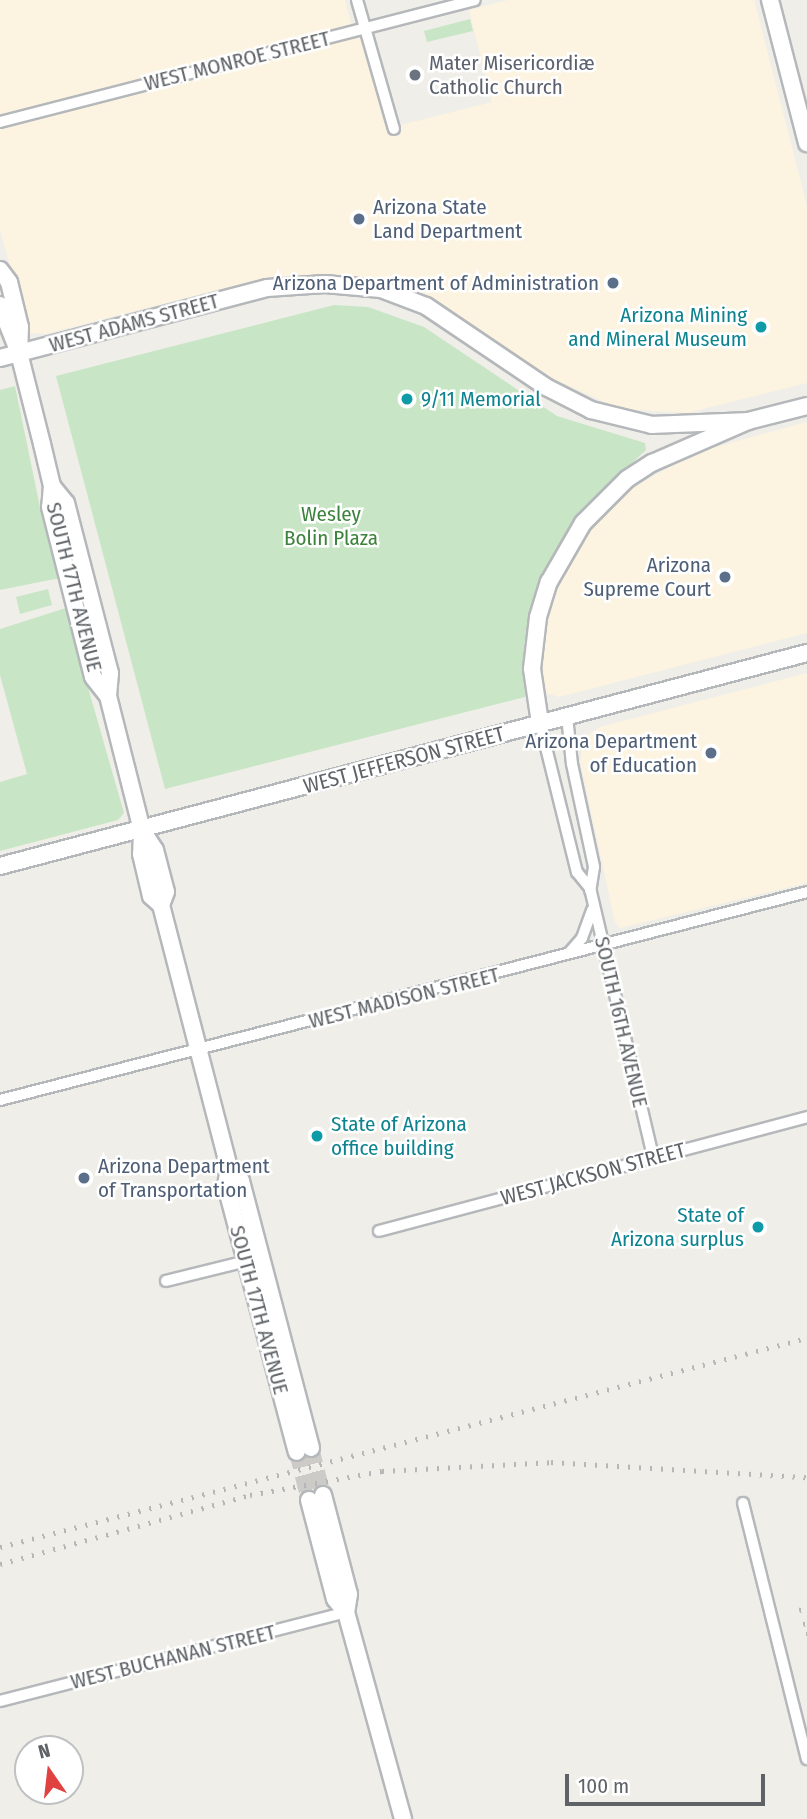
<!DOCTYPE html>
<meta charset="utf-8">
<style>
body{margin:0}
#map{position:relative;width:807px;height:1819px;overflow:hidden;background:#f0eee8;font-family:"Fira Sans Condensed",sans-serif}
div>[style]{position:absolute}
.commercial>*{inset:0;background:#fcf4e1}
.green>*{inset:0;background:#c8e6c6}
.secondary-tunnel>*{height:16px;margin-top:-8px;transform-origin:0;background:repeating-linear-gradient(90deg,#cccbc8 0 16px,transparent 0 24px)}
.roads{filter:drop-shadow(2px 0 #b5b8bb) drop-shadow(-2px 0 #b5b8bb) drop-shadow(0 2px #b5b8bb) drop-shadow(0 -2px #b5b8bb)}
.street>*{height:10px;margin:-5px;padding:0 5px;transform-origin:5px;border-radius:5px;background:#fff}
.secondary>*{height:16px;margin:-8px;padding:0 8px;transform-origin:8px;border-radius:8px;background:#fff}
.rail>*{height:4.5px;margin-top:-2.25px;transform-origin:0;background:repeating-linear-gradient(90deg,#b6b7b7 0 2px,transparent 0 11px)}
.dots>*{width:19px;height:19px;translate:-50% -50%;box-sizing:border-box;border:4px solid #fff;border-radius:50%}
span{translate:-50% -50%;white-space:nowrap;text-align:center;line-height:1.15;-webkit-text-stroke:5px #fff;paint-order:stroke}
.street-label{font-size:21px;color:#5f6367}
.worship-label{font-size:21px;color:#5b616d}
.left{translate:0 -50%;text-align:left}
.service-label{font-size:21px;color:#4e5e75}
.right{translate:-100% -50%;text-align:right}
.culture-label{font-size:21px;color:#0d838f}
.park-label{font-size:21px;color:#3c833b}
.north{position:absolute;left:14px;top:1735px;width:70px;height:70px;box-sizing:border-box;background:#fff;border:2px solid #bfc1c2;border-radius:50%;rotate:346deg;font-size:19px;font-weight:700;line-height:28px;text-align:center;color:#5f6367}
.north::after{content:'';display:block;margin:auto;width:24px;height:32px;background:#e0423f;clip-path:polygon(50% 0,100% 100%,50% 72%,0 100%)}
.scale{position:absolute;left:565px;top:1774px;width:200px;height:32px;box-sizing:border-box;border:4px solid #5f6367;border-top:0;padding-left:9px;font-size:21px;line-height:24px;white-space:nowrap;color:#5f6367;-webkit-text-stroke:5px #fff;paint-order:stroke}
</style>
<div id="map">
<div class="commercial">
<div style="clip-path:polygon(0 0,345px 0,355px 39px,372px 35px,397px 126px,492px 102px,469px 10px,508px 0,754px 0,807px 206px,807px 383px,687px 413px,621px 409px,551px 378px,429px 297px,392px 283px,356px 276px,269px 277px,45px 334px,30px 333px,0 231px)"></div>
<div style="clip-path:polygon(807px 422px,807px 633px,559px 697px,543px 692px,542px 639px,555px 589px,590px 526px,622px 494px,694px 453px)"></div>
<div style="clip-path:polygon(807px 673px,807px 883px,620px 928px,615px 922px,580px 761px,585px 737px,600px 727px)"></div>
</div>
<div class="green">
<div style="clip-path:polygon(470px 19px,473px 31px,427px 42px,424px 31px)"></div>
<div style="clip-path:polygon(334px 305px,368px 307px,424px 327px,557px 416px,645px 443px,646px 450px,582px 509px,547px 566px,524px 644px,525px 697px,165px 789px,56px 376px)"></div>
<div style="clip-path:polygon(15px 386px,40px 507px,53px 533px,65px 577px,0 590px,0 390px)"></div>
<div style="clip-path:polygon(48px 589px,52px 605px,20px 614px,16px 597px)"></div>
<div style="clip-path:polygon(72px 606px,69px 621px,124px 813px,118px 820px,0 851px,0 782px,27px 774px,0 675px,0 629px)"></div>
</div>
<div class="secondary-tunnel">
<div style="left:311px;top:1448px;width:49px;rotate:75.7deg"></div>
<div style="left:297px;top:1452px;width:49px;rotate:76deg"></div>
</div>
<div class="roads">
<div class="street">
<div style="left:357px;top:0;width:134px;rotate:74deg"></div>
<div style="left:0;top:122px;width:490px;rotate:-14.4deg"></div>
<div style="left:567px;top:716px;width:48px;rotate:84.1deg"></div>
<div style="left:572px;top:764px;width:105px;rotate:77.9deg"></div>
<div style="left:594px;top:867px;width:24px;rotate:99deg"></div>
<div style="left:540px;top:723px;width:154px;rotate:76.1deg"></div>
<div style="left:577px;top:872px;width:21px;rotate:51deg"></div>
<div style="left:590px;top:888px;width:276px;rotate:76.8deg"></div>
<div style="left:569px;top:953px;width:20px;rotate:-49deg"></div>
<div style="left:582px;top:938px;width:30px;rotate:-70deg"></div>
<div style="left:0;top:1100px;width:833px;rotate:-14.45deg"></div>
<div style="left:379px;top:1231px;width:443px;rotate:-14.9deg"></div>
<div style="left:166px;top:1281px;width:88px;rotate:-13.9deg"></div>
<div style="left:743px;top:1503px;width:264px;rotate:76deg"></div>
<div style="left:0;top:1701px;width:357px;rotate:-14.4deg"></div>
</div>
<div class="secondary">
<div style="left:770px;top:0;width:148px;rotate:75.5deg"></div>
<div style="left:0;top:270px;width:15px;rotate:53deg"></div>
<div style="left:9px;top:282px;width:46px;rotate:76.3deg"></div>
<div style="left:20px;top:327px;width:24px;rotate:92deg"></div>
<div style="left:0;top:305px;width:52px;rotate:68.4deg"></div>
<div style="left:19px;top:353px;width:94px;rotate:75.8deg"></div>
<div style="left:42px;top:444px;width:43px;rotate:76.6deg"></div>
<div style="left:52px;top:486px;width:21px;rotate:95deg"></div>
<div style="left:50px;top:507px;width:175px;rotate:75.8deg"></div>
<div style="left:93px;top:677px;width:24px;rotate:52deg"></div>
<div style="left:0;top:358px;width:276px;rotate:-14.7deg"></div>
<div style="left:267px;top:288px;width:58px;rotate:-3.9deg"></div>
<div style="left:325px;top:284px;width:56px;rotate:5.1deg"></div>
<div style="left:381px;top:289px;width:48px;rotate:20.7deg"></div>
<div style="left:426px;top:306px;width:145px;rotate:34deg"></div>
<div style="left:546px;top:387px;width:51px;rotate:27.1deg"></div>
<div style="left:591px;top:410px;width:63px;rotate:13.8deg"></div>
<div style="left:652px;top:425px;width:96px;rotate:-2.4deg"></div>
<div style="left:52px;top:486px;width:22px;rotate:51deg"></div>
<div style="left:66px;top:503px;width:176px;rotate:75.5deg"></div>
<div style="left:110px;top:673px;width:23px;rotate:95deg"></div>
<div style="left:108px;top:696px;width:138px;rotate:75.8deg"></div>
<div style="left:142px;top:830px;width:24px;rotate:57deg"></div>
<div style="left:155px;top:850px;width:43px;rotate:75.3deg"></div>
<div style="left:166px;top:892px;width:14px;rotate:111deg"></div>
<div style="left:161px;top:905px;width:271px;rotate:75.5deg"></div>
<div style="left:229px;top:1167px;width:19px;rotate:99deg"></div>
<div style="left:226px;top:1186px;width:275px;rotate:75.1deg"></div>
<div style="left:540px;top:723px;width:55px;rotate:-98.4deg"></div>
<div style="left:532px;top:669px;width:52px;rotate:-83.4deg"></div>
<div style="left:538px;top:617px;width:37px;rotate:-73deg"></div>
<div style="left:549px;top:582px;width:68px;rotate:-60deg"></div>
<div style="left:583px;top:523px;width:62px;rotate:-45deg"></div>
<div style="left:627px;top:479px;width:30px;rotate:-33deg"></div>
<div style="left:652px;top:463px;width:105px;rotate:-23.6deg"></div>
<div style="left:748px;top:421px;width:61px;rotate:-14.3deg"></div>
<div style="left:142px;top:830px;width:24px;rotate:92deg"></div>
<div style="left:141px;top:854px;width:43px;rotate:76.6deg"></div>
<div style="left:151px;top:896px;width:13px;rotate:42deg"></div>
<div style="left:0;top:866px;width:835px;rotate:-14.79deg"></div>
<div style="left:229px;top:1167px;width:18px;rotate:49deg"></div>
<div style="left:241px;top:1181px;width:276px;rotate:75.3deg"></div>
<div style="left:323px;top:1495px;width:102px;rotate:75.3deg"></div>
<div style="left:349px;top:1594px;width:18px;rotate:99deg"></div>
<div style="left:346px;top:1612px;width:215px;rotate:74.6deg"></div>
<div style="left:309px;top:1500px;width:102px;rotate:75.3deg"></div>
<div style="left:335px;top:1599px;width:17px;rotate:50deg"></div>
</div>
</div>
<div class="rail">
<div style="left:0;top:1547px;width:834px;rotate:-14.52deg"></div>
<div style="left:0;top:1564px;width:259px;rotate:-15.4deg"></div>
<div style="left:250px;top:1495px;width:134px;rotate:-10.3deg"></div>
<div style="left:382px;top:1471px;width:169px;rotate:-3deg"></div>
<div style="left:551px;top:1462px;width:256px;rotate:3.4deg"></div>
<div style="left:799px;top:1610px;width:8px;rotate:-14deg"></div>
<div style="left:803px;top:1624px;width:4px;rotate:-14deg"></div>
<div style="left:806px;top:1634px;width:1px"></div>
</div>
<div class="dots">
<div style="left:415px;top:75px;background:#6b7280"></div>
<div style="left:359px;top:219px;background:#5c6f8a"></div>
<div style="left:613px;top:283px;background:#5c6f8a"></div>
<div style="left:761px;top:327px;background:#0f9aa8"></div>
<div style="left:407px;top:399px;background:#0f9aa8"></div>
<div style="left:725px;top:577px;background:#5c6f8a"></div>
<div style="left:711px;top:753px;background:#5c6f8a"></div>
<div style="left:317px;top:1136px;background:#0f9aa8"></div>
<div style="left:84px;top:1178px;background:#5c6f8a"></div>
<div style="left:758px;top:1227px;background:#0f9aa8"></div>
</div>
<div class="street-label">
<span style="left:237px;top:61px;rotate:-14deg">WEST MONROE STREET</span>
<span style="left:134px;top:323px;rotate:-15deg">WEST ADAMS STREET</span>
<span style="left:74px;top:587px;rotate:76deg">SOUTH 17TH AVENUE</span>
<span style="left:404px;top:760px;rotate:-15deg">WEST JEFFERSON STREET</span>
<span style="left:404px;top:998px;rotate:-14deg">WEST MADISON STREET</span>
<span style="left:621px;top:1022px;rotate:77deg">SOUTH 16TH AVENUE</span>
<span style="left:593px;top:1174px;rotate:-15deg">WEST JACKSON STREET</span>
<span style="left:259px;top:1310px;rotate:75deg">SOUTH 17TH AVENUE</span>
<span style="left:173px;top:1657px;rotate:-14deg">WEST BUCHANAN STREET</span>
</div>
<div class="worship-label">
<span class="left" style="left:429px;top:75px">Mater Misericordiæ<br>Catholic Church</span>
</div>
<div class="service-label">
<span class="left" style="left:373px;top:219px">Arizona State<br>Land Department</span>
<span class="right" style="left:599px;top:283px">Arizona Department of Administration</span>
<span class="right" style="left:711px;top:577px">Arizona<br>Supreme Court</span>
<span class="right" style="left:697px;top:753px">Arizona Department<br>of Education</span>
<span class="left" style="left:98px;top:1178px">Arizona Department<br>of Transportation</span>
</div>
<div class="culture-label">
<span class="right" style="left:747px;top:327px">Arizona Mining<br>and Mineral Museum</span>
<span class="left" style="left:421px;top:399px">9/11 Memorial</span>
<span class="left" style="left:331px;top:1136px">State of Arizona<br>office building</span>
<span class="right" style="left:744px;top:1227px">State of<br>Arizona surplus</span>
</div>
<div class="park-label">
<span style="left:331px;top:526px">Wesley<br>Bolin Plaza</span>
</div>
<div class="north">N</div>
<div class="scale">100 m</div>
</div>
